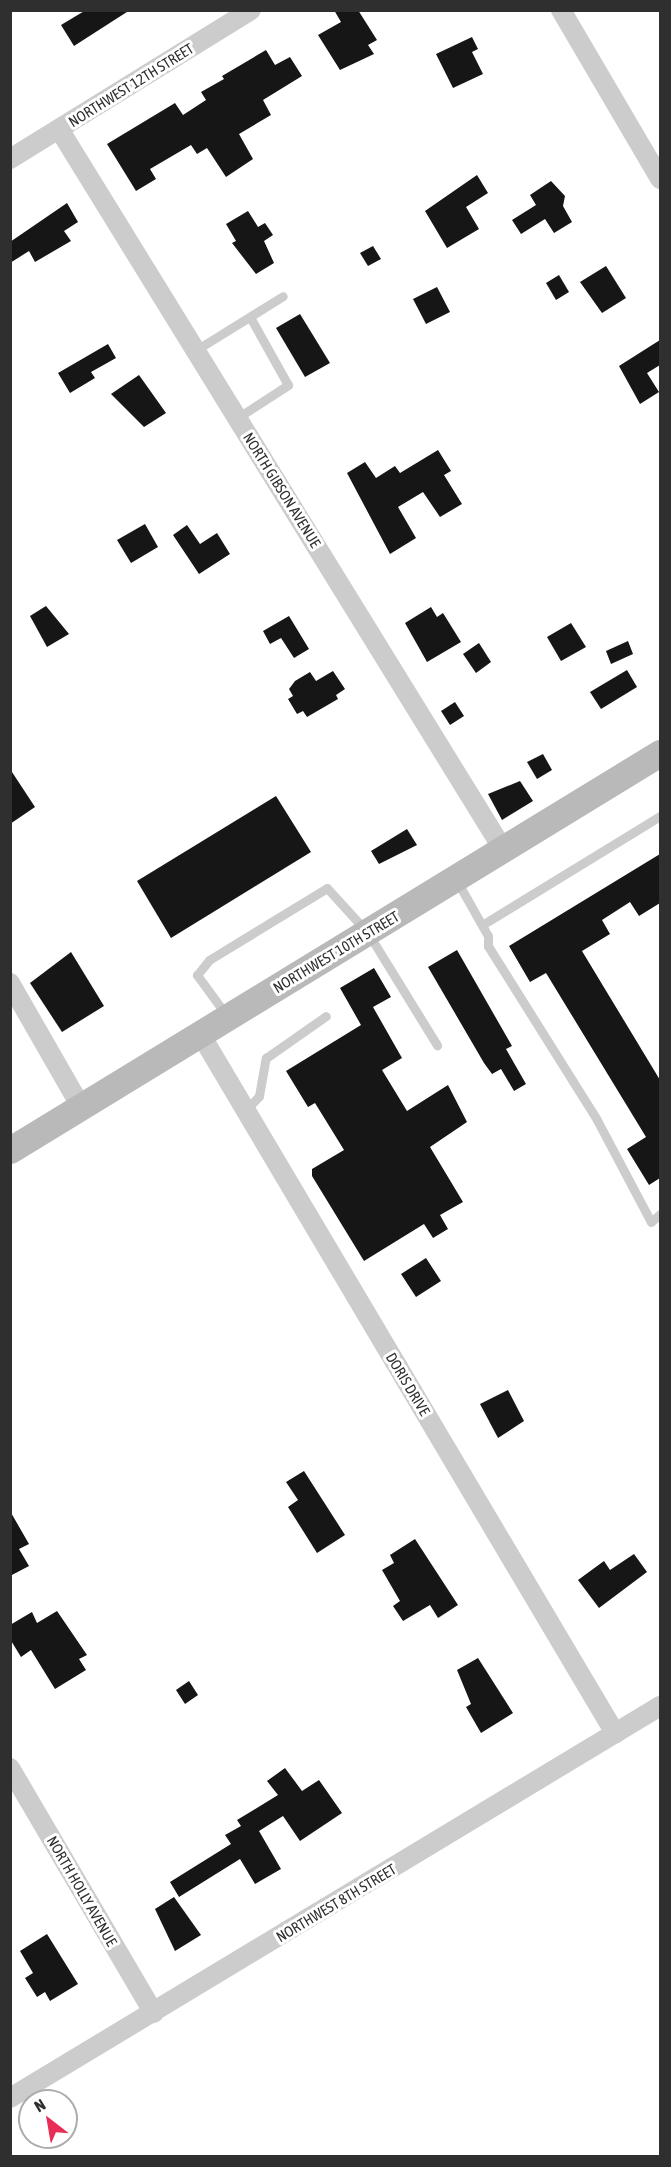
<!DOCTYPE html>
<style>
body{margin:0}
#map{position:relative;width:671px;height:2167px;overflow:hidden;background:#fff;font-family:"Asap Condensed",sans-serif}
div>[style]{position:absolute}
.building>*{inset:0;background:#161616}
.lane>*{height:9px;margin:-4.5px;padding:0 4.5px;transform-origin:4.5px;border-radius:4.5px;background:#ccc}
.street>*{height:20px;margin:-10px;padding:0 10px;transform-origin:10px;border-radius:10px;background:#ccc}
.secondary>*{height:27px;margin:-13.5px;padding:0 13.5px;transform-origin:13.5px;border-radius:13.5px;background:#b9b9b9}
span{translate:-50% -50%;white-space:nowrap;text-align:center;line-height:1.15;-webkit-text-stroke:6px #fff;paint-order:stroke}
.street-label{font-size:15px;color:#2f2f2f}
.frame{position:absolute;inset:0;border:12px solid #2f2f2f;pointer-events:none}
.north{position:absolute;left:18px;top:2089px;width:60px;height:60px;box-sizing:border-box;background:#fff;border:2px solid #acacac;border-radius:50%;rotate:329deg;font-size:16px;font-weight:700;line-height:24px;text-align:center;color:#2f2f2f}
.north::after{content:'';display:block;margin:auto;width:21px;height:27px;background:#e82e57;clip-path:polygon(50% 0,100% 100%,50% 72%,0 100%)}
</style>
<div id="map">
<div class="building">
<div style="clip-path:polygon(86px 10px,130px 10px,74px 46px,61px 25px)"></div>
<div style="clip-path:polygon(334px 10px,358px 10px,377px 40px,368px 45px,374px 54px,340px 70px,318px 35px,341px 22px)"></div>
<div style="clip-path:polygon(472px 37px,478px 49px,472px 52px,483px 74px,453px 88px,436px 54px)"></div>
<div style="clip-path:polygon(266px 50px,275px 65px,290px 57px,302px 76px,263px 100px,271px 115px,239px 134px,253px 159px,226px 177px,207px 148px,197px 154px,191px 145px,150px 169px,156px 179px,136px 191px,107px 144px,175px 103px,183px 115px,206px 100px,201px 92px,224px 79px,222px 76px)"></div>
<div style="clip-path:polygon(477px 175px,488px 193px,466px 207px,479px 229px,447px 248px,425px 211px)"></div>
<div style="clip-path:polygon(551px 181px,565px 196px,563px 206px,572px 222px,554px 233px,545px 219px,521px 234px,512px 220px,536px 205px,530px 195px)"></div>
<div style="clip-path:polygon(67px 203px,78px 222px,64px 231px,71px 241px,35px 262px,29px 251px,10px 263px,10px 242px)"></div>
<div style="clip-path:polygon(248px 211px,258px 227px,265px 223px,273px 235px,264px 241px,274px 263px,256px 274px,232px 243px,236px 241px,226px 224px)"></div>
<div style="clip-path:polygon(373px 246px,381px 259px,368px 266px,360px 253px)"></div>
<div style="clip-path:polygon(606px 266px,626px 298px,602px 313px,580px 282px)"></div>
<div style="clip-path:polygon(559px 275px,569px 292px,556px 300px,546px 283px)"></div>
<div style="clip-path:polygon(437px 287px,450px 312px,426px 324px,413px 299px)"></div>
<div style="clip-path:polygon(300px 314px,330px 363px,305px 377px,276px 328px)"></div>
<div style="clip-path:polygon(660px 340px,660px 365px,647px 373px,659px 392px,640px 404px,619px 366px)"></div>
<div style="clip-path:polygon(108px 344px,116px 358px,91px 372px,95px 378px,70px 393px,58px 373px)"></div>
<div style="clip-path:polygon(139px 375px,166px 413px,144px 427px,111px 394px)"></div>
<div style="clip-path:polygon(438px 450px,451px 471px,444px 475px,462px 504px,440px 517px,423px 492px,398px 507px,416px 538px,390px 554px,347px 473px,365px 462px,376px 478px,395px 466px,400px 473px)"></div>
<div style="clip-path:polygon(145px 524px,158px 547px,131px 563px,117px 540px)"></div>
<div style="clip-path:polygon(187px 525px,200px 544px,217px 533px,230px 554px,199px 574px,173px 535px)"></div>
<div style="clip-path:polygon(46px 606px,69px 634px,47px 647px,30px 616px)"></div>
<div style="clip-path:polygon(431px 607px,437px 617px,443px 613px,461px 642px,427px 662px,405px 623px)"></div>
<div style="clip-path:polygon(289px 616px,309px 649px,294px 658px,281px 638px,270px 644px,263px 631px)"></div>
<div style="clip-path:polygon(571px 623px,586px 647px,561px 661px,547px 637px)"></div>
<div style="clip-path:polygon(628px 641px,633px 654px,611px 664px,606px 651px)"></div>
<div style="clip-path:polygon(479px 643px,491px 662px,476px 673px,463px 654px)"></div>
<div style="clip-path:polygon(627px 670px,637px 687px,601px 709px,590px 692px)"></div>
<div style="clip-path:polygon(333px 671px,345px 689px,336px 695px,338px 699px,307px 717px,303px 711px,297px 714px,288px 699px,293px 696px,289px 689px,295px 681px,310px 672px,316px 681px)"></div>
<div style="clip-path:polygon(455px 702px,464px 716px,450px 725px,441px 711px)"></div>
<div style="clip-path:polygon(543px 754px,552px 770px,537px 779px,527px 762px)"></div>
<div style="clip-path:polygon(10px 769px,35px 807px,10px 824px)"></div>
<div style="clip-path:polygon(520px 781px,533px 801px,502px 820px,488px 794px)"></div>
<div style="clip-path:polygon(276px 796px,311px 852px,171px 938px,137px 881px)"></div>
<div style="clip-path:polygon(407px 829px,417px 845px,379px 864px,371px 851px)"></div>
<div style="clip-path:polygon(660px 854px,660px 903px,639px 916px,630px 902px,602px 920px,610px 934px,582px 951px,660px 1080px,660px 1178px,649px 1185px,627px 1149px,646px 1137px,546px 973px,530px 982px,509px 946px)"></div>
<div style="clip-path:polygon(457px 950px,512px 1046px,506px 1049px,526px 1084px,514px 1091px,501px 1069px,492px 1074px,484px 1063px,428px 967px)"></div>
<div style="clip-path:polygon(71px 952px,104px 1006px,62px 1032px,30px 983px)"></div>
<div style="clip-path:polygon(374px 968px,391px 997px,373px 1007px,402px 1058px,382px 1070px,407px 1111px,448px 1085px,467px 1122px,430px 1147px,463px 1202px,440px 1215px,448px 1229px,433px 1238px,424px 1224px,364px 1261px,312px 1176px,312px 1169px,344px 1150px,315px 1103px,308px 1107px,286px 1071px,361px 1025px,340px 988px)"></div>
<div style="clip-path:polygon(426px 1258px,441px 1281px,416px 1297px,401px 1274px)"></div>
<div style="clip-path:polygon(508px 1390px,524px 1421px,498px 1438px,480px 1404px)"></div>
<div style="clip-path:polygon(304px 1471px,345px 1535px,317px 1553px,288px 1507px,298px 1500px,286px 1482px)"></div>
<div style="clip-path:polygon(10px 1511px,29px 1544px,19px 1549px,29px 1566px,10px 1576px)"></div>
<div style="clip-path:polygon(415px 1539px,458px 1605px,438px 1618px,430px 1605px,403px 1621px,393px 1606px,400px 1601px,382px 1570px,394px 1563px,390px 1555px)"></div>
<div style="clip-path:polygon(634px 1554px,647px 1572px,599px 1608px,578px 1580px,604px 1561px,610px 1570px)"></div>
<div style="clip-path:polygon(57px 1611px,87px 1655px,79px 1659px,86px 1670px,55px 1689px,31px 1650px,21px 1657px,10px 1639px,10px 1625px,32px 1612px,37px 1623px)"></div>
<div style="clip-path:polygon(478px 1658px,513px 1713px,481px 1733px,466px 1707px,471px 1704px,457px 1670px)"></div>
<div style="clip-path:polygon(189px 1681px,198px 1695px,185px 1704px,176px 1690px)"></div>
<div style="clip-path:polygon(285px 1768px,302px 1791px,319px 1780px,342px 1813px,300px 1841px,283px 1816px,259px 1831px,281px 1869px,255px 1884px,240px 1859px,179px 1897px,170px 1882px,231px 1844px,225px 1835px,241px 1826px,237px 1820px,278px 1795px,267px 1781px)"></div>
<div style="clip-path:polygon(174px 1897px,201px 1935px,175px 1951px,155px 1909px)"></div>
<div style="clip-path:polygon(47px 1934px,78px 1984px,50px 2001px,45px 1992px,37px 1997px,25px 1978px,33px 1973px,20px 1951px)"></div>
</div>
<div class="lane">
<div style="left:196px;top:350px;width:102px;rotate:-31.8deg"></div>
<div style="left:237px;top:418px;width:61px;rotate:-32.9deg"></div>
<div style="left:288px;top:385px;width:78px;rotate:-119.2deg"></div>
<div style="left:457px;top:881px;width:63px;rotate:60.6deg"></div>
<div style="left:488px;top:936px;width:10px;rotate:90deg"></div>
<div style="left:488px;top:946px;width:205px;rotate:57.9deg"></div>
<div style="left:597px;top:1120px;width:115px;rotate:62.1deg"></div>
<div style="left:651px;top:1222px;width:12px;rotate:-42deg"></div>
<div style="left:482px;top:925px;width:209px;rotate:-31.5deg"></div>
<div style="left:227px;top:1016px;width:51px;rotate:-126.2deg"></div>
<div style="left:197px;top:975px;width:19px;rotate:-51deg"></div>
<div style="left:209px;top:960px;width:138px;rotate:-31.4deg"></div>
<div style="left:327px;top:888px;width:61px;rotate:47.7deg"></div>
<div style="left:368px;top:933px;width:132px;rotate:58.4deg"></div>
<div style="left:246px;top:1110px;width:19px;rotate:-47deg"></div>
<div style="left:259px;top:1096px;width:39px;rotate:-80deg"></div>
<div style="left:266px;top:1058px;width:73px;rotate:-35deg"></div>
</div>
<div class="street">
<div style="left:561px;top:10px;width:196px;rotate:59.6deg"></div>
<div style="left:59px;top:129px;width:848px;rotate:58.35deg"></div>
<div style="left:10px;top:159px;width:283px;rotate:-31.7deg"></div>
<div style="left:10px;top:983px;width:143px;rotate:60.2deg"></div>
<div style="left:201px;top:1035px;width:812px;rotate:59.33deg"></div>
<div style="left:10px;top:1768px;width:284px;rotate:59.6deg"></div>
<div style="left:10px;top:2098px;width:759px;rotate:-31.09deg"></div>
</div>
<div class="secondary">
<div style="left:10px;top:1150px;width:762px;rotate:-31.42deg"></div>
</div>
<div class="street-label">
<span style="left:131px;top:85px;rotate:-32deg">NORTHWEST 12TH STREET</span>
<span style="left:282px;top:490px;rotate:58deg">NORTH GIBSON AVENUE</span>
<span style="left:336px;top:952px;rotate:-31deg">NORTHWEST 10TH STREET</span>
<span style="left:408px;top:1384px;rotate:59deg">DORIS DRIVE</span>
<span style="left:82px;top:1891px;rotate:60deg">NORTH HOLLY AVENUE</span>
<span style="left:336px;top:1903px;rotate:-31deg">NORTHWEST 8TH STREET</span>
</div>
<div class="frame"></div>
<div class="north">N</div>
</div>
